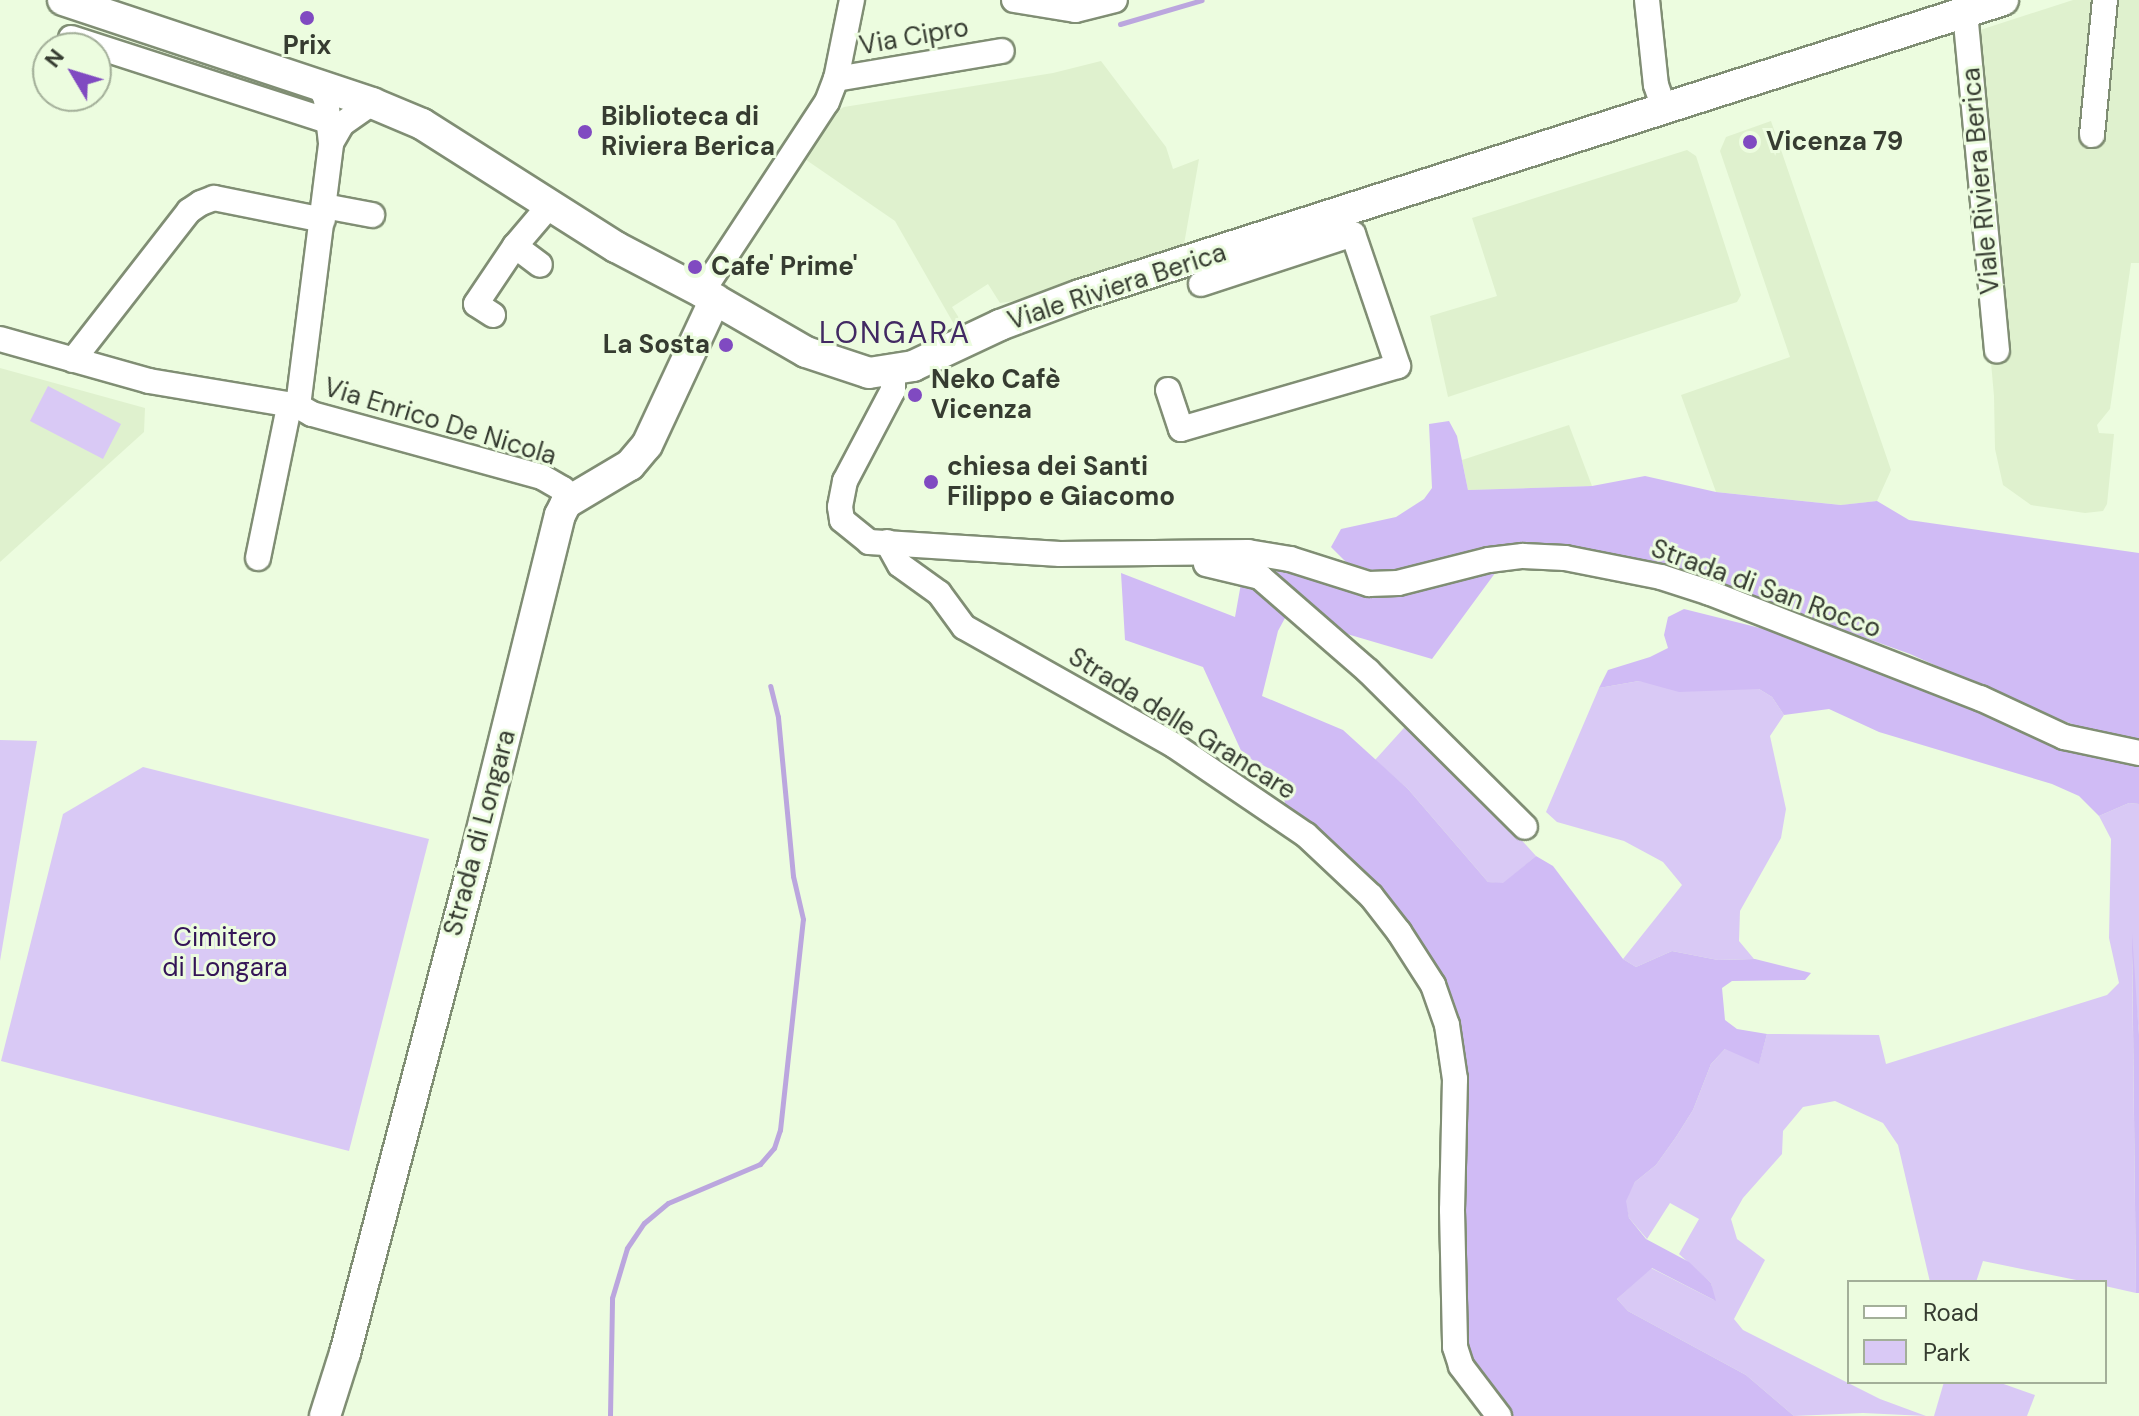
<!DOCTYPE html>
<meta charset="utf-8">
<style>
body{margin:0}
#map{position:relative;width:2139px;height:1416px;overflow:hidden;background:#ecfcdf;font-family:"DM Sans",sans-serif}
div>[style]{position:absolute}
.built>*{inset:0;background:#dff1ce}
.green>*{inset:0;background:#d9c9f5}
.forest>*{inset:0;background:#d0bbf5}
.stream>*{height:5px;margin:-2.5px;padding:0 2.5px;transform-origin:2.5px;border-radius:2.5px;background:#bba6de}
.roads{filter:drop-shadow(2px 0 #808e74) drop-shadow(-2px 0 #808e74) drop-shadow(0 2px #808e74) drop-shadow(0 -2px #808e74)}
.minor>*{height:24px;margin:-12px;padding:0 12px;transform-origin:12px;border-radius:12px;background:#fff}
.major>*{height:30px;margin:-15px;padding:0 15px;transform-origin:15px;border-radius:15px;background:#fff}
.dots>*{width:22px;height:22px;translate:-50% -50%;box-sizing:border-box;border:4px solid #ecfcdf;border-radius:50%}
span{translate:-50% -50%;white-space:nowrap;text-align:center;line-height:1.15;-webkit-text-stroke:6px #ecfcdf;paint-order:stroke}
.street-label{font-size:26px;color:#363c31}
.poi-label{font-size:26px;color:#363c31;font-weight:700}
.left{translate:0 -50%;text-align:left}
.right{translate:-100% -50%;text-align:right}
.park-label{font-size:26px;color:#341457}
.quarter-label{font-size:30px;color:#422963;letter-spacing:2px}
.legend{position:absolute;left:1847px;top:1280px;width:260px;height:104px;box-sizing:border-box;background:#ecfcdf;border:2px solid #a3af99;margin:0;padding:10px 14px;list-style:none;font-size:24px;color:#363c31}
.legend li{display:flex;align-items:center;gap:16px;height:40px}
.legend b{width:40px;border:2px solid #a3af99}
.north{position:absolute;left:32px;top:32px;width:80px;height:80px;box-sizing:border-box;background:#ecfcdf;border:2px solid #a3af99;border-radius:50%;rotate:308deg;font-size:22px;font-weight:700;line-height:32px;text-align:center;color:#363c31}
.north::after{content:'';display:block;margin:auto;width:28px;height:36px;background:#804ac1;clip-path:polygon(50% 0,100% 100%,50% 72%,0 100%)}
</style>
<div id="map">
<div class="built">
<div style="clip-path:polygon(2073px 0,2139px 0,2139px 263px,2131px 263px,2110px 409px,2097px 425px,2099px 433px,2114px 434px,2107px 504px,2103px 511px,2085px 513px,2031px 505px,2003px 485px,1995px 449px,1994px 396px,1963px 48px,1977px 31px)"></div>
<div style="clip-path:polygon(1101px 61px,1166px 147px,1173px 169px,1199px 159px,1183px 250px,1028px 299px,1000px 303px,988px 284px,952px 307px,966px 329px,959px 333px,895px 221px,799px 155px,835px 112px,844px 107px,1053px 73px)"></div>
<div style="clip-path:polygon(1771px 121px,1891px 470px,1877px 501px,1842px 505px,1716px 492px,1681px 395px,1790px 357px,1720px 151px,1726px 137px)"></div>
<div style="clip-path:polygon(1687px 150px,1696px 156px,1741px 295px,1737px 302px,1448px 397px,1430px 316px,1497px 296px,1472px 218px)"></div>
<div style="clip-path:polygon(0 368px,145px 408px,144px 432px,0 562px)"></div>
<div style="clip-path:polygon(1569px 425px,1592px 486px,1468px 490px,1462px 460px)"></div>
</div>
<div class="green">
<div style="clip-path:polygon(48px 386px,121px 424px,103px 459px,30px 421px)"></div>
<div style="clip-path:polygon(1639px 681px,1759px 689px,1772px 697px,1784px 715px,1770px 736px,1786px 809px,1781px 838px,1740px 911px,1739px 941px,1754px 959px,1718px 960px,1672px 951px,1636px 967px,1623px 959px,1682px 885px,1663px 862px,1624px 841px,1557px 822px,1546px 812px,1599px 688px)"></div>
<div style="clip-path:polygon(1412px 719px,1536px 856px,1503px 884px,1488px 882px,1408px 789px,1375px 760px)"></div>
<div style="clip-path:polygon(0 740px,37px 741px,0 961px)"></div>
<div style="clip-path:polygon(143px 767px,429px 839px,349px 1151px,1px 1061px,63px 814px)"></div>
<div style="clip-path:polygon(2129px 803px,2139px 804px,2139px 1035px,2132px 952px,2136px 1293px,2105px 1286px,2105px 1282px,2086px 1282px,1983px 1261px,1976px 1282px,1930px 1282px,1898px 1145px,1883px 1123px,1835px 1101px,1803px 1107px,1783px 1131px,1782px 1154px,1743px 1198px,1731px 1219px,1737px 1239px,1765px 1260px,1734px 1319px,1743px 1330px,1880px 1399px,1926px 1416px,1863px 1413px,1794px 1416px,1746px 1375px,1628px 1311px,1617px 1299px,1651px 1268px,1714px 1300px,1711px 1283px,1679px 1254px,1699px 1219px,1670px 1203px,1647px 1239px,1629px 1218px,1625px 1201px,1635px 1182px,1656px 1165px,1676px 1137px,1693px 1110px,1711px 1064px,1726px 1048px,1759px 1063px,1767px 1034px,1879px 1035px,1886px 1064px,2107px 995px,2119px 983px,2109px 938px,2111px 839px,2099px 816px)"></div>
<div style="clip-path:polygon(1944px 1382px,1998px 1382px,2035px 1395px,2027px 1416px,1934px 1416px)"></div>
</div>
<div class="forest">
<div style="clip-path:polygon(1449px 421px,1457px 436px,1468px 490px,1592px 486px,1645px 476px,1716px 492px,1841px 505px,1877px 501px,1909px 520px,2139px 553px,2139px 742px,2103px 736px,2030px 708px,1910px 654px,1677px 570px,1618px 556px,1521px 543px,1424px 570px,1381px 573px,1346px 562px,1331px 547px,1341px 529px,1396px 517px,1424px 499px,1432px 488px,1429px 424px)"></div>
<div style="clip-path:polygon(1245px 561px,1397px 591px,1501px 565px,1432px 659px,1347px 634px,1299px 592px,1278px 631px,1262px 696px,1343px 730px,1408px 789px,1488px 882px,1503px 883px,1536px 856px,1553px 866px,1623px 959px,1636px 967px,1672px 951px,1718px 960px,1755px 959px,1811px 973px,1805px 980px,1732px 981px,1722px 988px,1725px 1020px,1737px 1029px,1767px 1034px,1759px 1064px,1725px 1049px,1711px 1064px,1693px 1110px,1676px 1137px,1656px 1165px,1635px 1182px,1626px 1201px,1629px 1218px,1646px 1239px,1689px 1262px,1711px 1283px,1716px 1301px,1652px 1268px,1617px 1299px,1628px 1311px,1746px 1375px,1794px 1416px,1502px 1416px,1458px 1337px,1458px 1090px,1417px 958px,1281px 815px,1286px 806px,1276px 772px,1243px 755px,1203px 667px,1125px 640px,1121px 573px,1235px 617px)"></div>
<div style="clip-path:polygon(1684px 609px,1780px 633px,1881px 667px,2059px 741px,2139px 765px,2139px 804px,2129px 803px,2099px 816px,2079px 796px,2052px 784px,1879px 732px,1829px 709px,1784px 715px,1772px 697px,1759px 689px,1679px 692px,1639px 681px,1599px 688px,1608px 670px,1650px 657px,1668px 648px,1664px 635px,1668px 617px)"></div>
<div style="clip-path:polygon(2132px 933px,2139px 1035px,2139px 1293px,2136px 1293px)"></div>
</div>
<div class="stream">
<div style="left:1120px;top:24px;width:85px;rotate:-16.3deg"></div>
<div style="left:610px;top:1416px;width:118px;rotate:-89deg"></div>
<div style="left:612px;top:1298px;width:52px;rotate:-73.3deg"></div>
<div style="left:627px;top:1248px;width:30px;rotate:-56deg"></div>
<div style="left:644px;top:1223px;width:31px;rotate:-40deg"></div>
<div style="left:668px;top:1203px;width:100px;rotate:-23deg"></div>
<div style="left:760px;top:1164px;width:21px;rotate:-49deg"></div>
<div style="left:774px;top:1148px;width:19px;rotate:-72deg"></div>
<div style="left:780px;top:1130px;width:212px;rotate:-83.8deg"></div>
<div style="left:803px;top:919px;width:44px;rotate:-103.1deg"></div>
<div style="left:793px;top:876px;width:160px;rotate:-95.4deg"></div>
<div style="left:778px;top:717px;width:32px;rotate:-104deg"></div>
</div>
<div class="roads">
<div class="minor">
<div style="left:1014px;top:0;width:62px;rotate:9.3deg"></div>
<div style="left:1075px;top:10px;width:41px;rotate:-14deg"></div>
<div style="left:1647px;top:0;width:85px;rotate:84deg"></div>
<div style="left:1656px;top:85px;width:24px;rotate:71deg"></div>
<div style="left:1965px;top:12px;width:340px;rotate:84.6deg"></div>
<div style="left:71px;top:38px;width:270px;rotate:17.9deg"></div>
<div style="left:836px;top:79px;width:168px;rotate:-9.6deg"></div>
<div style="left:2092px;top:135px;width:136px;rotate:-84.5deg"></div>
<div style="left:331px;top:143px;width:22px;rotate:-60deg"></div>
<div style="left:342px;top:124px;width:37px;rotate:-35deg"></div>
<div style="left:324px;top:206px;width:49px;rotate:10.6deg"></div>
<div style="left:515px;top:246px;width:31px;rotate:37deg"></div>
<div style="left:702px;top:292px;width:227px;rotate:-56.7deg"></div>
<div style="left:827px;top:102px;width:25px;rotate:-69deg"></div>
<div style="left:836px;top:79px;width:81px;rotate:-78.6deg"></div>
<div style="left:493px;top:315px;width:20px;rotate:-147deg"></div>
<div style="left:476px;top:304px;width:70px;rotate:-56.1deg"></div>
<div style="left:515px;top:246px;width:52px;rotate:-49.6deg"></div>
<div style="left:0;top:339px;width:155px;rotate:15.7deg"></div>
<div style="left:149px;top:381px;width:151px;rotate:9.5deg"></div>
<div style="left:298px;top:406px;width:16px;rotate:30deg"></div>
<div style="left:312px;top:414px;width:238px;rotate:15.3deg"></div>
<div style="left:542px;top:477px;width:24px;rotate:30deg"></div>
<div style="left:563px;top:489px;width:14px;rotate:78deg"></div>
<div style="left:73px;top:360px;width:189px;rotate:-52.1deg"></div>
<div style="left:189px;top:211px;width:14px;rotate:-34deg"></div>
<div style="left:201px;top:203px;width:14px;rotate:-21deg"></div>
<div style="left:214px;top:198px;width:111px;rotate:11.4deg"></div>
<div style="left:893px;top:371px;width:19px;rotate:90deg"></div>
<div style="left:893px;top:390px;width:103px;rotate:117.8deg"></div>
<div style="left:845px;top:481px;width:26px;rotate:101deg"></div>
<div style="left:840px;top:507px;width:13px;rotate:81deg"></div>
<div style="left:842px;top:520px;width:35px;rotate:39deg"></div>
<div style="left:869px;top:542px;width:191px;rotate:3.6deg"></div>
<div style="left:1060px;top:554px;width:188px;rotate:-0.6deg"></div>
<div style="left:1248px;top:552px;width:43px;rotate:9.5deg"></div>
<div style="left:1290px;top:559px;width:83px;rotate:17.6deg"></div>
<div style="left:1369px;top:584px;width:29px;rotate:-2deg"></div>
<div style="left:1398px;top:583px;width:94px;rotate:-14.2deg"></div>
<div style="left:1489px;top:560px;width:34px;rotate:-7deg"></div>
<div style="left:1523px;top:556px;width:42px;rotate:2.7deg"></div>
<div style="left:1565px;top:558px;width:98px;rotate:11.2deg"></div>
<div style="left:1661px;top:577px;width:52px;rotate:18.1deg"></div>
<div style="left:1710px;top:593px;width:290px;rotate:21.3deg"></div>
<div style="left:1980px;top:698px;width:93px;rotate:24.9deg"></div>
<div style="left:2064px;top:737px;width:77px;rotate:12deg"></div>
<div style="left:1168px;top:390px;width:41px;rotate:71.6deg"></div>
<div style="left:1181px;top:429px;width:226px;rotate:-16.2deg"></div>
<div style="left:1398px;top:366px;width:139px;rotate:-108.8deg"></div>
<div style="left:1353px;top:234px;width:160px;rotate:161.8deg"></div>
<div style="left:298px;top:406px;width:265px;rotate:-82.8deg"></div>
<div style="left:331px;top:143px;width:44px;rotate:-96.5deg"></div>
<div style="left:326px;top:99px;width:14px;rotate:-115deg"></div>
<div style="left:887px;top:542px;width:26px;rotate:61deg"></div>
<div style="left:900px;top:565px;width:48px;rotate:35.7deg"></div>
<div style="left:939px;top:593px;width:42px;rotate:53.7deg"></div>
<div style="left:964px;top:627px;width:242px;rotate:29.4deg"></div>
<div style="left:1175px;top:746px;width:158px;rotate:34.2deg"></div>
<div style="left:1306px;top:835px;width:89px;rotate:43.2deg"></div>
<div style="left:1371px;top:896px;width:46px;rotate:52.1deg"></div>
<div style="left:1399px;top:932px;width:63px;rotate:57.3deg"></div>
<div style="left:1433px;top:985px;width:42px;rotate:70.7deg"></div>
<div style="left:1447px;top:1025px;width:55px;rotate:81.6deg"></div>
<div style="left:1455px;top:1079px;width:131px;rotate:91.3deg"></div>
<div style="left:1452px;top:1210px;width:137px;rotate:88.7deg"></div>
<div style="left:1455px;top:1347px;width:20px;rotate:72deg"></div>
<div style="left:1461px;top:1366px;width:63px;rotate:52.8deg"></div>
<div style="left:258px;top:558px;width:154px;rotate:-78.4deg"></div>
<div style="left:1206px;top:564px;width:56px;rotate:13.5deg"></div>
<div style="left:1260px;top:577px;width:143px;rotate:41deg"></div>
<div style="left:1368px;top:671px;width:221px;rotate:44.8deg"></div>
</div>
<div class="major">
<div style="left:63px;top:0;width:326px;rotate:18.4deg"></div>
<div style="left:372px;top:103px;width:54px;rotate:22.8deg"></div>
<div style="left:422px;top:124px;width:230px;rotate:32.4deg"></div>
<div style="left:616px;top:247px;width:97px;rotate:27.6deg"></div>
<div style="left:702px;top:292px;width:120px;rotate:30deg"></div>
<div style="left:806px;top:352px;width:66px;rotate:18.4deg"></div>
<div style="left:869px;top:373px;width:45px;rotate:-9deg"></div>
<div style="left:913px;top:366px;width:96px;rotate:-25.2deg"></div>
<div style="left:1000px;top:325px;width:85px;rotate:-20.6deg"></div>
<div style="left:1080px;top:295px;width:969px;rotate:-17.72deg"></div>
<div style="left:325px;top:1416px;width:66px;rotate:-72.4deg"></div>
<div style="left:345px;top:1353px;width:512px;rotate:-75.28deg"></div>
<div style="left:475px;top:858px;width:353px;rotate:-76.1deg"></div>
<div style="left:560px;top:515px;width:13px;rotate:-63deg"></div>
<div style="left:566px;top:503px;width:74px;rotate:-30.7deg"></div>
<div style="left:630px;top:465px;width:26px;rotate:-50deg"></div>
<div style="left:647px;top:445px;width:161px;rotate:-65deg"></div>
</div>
</div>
<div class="dots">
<div style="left:307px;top:18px;background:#804ac1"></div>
<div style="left:585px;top:132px;background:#804ac1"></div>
<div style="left:1750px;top:142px;background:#804ac1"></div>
<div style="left:695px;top:267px;background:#804ac1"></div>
<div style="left:726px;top:345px;background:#804ac1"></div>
<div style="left:915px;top:395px;background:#804ac1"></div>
<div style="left:931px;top:482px;background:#804ac1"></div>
</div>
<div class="street-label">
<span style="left:914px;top:37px;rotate:-10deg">Via Cipro</span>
<span style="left:1981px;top:181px;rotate:-95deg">Viale Riviera Berica</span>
<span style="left:1117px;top:287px;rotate:-18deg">Viale Riviera Berica</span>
<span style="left:440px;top:422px;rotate:17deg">Via Enrico De Nicola</span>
<span style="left:1766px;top:589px;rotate:20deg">Strada di San Rocco</span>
<span style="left:1182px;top:724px;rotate:32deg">Strada delle Grancare</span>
<span style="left:480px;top:833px;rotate:-75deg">Strada di Longara</span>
</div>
<div class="poi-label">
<span style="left:307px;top:46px">Prix</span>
<span class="left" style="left:601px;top:132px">Biblioteca di<br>Riviera Berica</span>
<span class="left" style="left:1766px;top:142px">Vicenza 79</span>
<span class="left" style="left:711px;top:267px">Cafe' Prime'</span>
<span class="right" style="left:710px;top:345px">La Sosta</span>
<span class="left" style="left:931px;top:395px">Neko Cafè<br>Vicenza</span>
<span class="left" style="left:947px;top:482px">chiesa dei Santi<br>Filippo e Giacomo</span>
</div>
<div class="park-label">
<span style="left:225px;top:953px">Cimitero<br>di Longara</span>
</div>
<div class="quarter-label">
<span style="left:895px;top:333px">LONGARA</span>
</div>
<ul class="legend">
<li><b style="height:10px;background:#fff"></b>Road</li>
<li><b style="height:22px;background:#d9c9f5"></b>Park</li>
</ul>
<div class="north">N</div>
</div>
